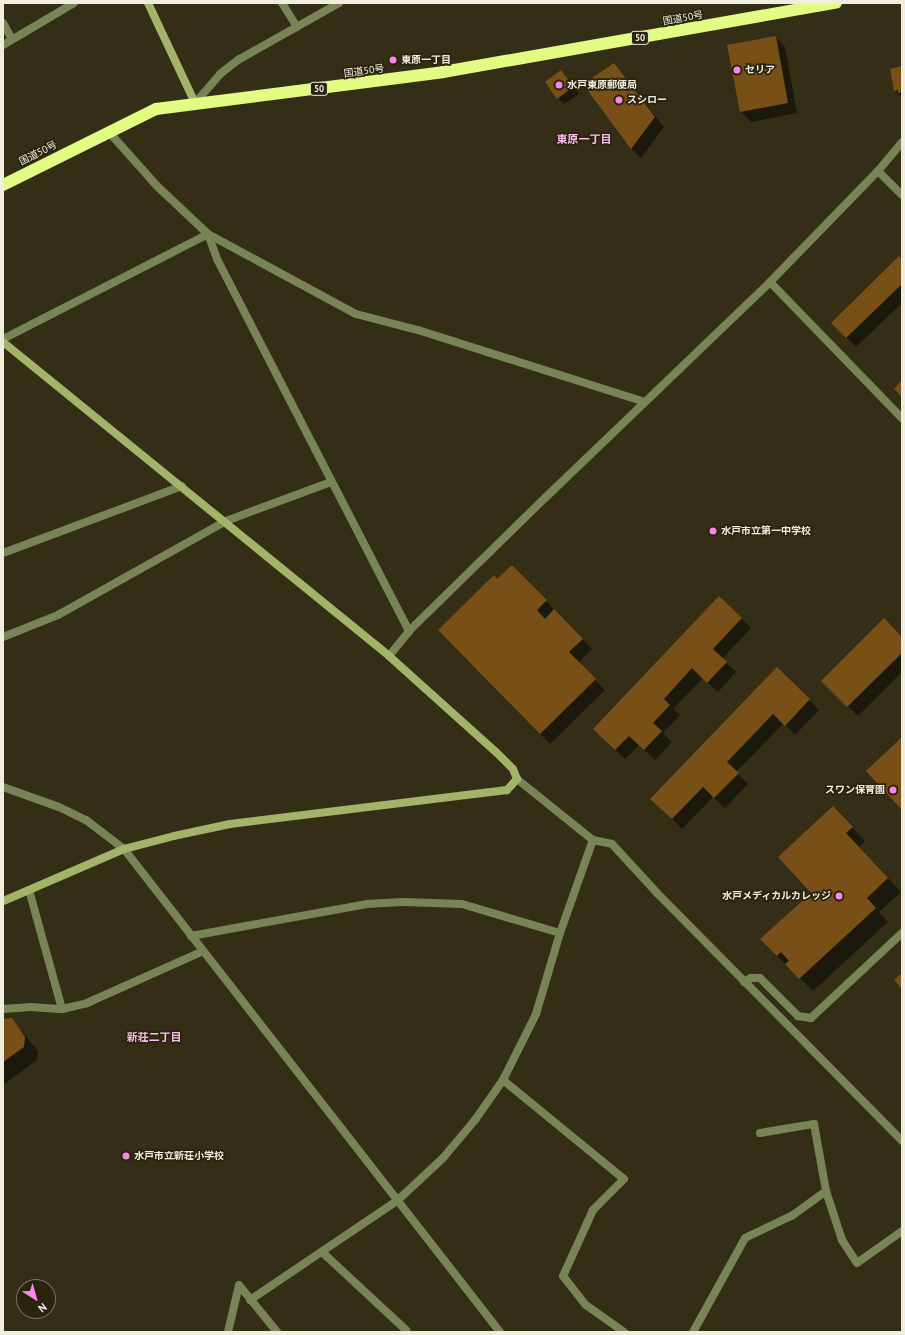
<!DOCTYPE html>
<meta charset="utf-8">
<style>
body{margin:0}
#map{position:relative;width:905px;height:1335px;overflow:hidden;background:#342e17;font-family:"PT Sans","Noto Sans JP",sans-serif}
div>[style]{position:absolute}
.shadow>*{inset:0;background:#0007}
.building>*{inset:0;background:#784f16}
.lane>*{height:8px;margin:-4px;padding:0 4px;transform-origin:4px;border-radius:4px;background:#798456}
.street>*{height:8px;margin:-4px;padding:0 4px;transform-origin:4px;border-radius:4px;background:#798456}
.secondary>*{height:8px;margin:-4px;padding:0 4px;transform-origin:4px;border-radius:4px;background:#a3b469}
.highway>*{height:12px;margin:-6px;padding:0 6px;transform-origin:6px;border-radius:6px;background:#e2fb82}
.dots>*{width:11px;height:11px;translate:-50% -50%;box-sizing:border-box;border:2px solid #2a240e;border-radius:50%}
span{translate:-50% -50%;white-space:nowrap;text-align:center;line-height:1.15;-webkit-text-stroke:3.5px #2a240e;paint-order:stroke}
.shield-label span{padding:1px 3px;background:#2a240e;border:1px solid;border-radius:3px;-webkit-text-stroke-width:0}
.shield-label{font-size:9px;color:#f0ecde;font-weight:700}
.street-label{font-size:10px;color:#f0ecde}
.poi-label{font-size:10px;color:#f0ecde;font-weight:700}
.left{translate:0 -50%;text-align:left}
.right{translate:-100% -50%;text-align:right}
.neighbourhood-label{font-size:11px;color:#fdbcf1;font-weight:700}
.frame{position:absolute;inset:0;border:4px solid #f0ecde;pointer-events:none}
.north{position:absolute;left:16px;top:1279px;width:40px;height:40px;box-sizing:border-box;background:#2a240e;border:1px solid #797461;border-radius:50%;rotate:143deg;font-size:11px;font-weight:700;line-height:16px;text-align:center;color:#f0ecde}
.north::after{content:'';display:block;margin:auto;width:14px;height:18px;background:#f987e8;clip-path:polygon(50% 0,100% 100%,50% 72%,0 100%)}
</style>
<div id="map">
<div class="shadow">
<div style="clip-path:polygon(775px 37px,785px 47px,797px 113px,751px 122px,741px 112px,728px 46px)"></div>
<div style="clip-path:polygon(614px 64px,664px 127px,641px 158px,631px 148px)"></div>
<div style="clip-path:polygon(902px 67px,902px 97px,895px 91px)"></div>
<div style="clip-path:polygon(561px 72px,579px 94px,564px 104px,558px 98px)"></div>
<div style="clip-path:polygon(902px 260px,902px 303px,856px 347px,832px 323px)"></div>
<div style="clip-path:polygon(512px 566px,592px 649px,578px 663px,605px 690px,550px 744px,439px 630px)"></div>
<div style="clip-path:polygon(741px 618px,751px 628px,722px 659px,736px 672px,718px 692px,703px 678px,673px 709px,680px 715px,663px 733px,672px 742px,655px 760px,639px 745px,625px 759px,604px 739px)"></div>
<div style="clip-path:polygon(902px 637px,902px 672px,858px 716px,822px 681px)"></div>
<div style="clip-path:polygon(777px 668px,819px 710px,795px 735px,784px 723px,736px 772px,748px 784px,725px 808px,713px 797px,682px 829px,652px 798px)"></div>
<div style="clip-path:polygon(846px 821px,865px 841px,859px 847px,901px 892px,879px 912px,888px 922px,813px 991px,777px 956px,812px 893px)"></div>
<div style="clip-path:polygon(11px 1019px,38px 1051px,37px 1060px,3px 1085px,3px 1020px)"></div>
</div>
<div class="building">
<div style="clip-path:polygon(776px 36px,788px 103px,740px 112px,727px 45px)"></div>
<div style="clip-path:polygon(614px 63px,655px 117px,631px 149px,583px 84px)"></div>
<div style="clip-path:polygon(902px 66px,902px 92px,898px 93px,898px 90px,894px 91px,890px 69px)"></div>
<div style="clip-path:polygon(561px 70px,573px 87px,557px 99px,545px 82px)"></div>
<div style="clip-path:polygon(899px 256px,902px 259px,902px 284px,846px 338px,831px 323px)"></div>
<div style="clip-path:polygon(902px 380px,902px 397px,894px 389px)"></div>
<div style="clip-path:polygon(512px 565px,547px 600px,537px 610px,545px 619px,554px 609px,583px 639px,569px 652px,596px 679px,540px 734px,438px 630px,494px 575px,497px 579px)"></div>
<div style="clip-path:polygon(719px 596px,742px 618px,713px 649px,727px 662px,707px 683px,692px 668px,664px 699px,670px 705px,653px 723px,662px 731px,644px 750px,629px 736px,615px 750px,593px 729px)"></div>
<div style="clip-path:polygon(884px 618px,902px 637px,902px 653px,847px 707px,821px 681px)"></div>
<div style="clip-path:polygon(777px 667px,810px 699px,785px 726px,773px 714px,727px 762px,739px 773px,714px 798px,703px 787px,672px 819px,650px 799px)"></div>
<div style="clip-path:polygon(902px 737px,902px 810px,866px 771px)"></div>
<div style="clip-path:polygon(833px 806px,853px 827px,846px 833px,888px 878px,867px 898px,876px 908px,799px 979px,785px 964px,789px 961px,781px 952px,777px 956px,760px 939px,811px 893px,778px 857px)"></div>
<div style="clip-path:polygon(902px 973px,902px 989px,894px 980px)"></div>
<div style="clip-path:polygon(12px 1018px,25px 1037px,24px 1047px,3px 1062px,3px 1019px)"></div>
</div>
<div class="lane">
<div style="left:108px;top:131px;width:74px;rotate:48.3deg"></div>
<div style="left:157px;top:186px;width:70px;rotate:43.3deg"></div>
<div style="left:208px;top:234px;width:27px;rotate:70deg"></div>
<div style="left:217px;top:259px;width:419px;rotate:62.7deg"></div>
<div style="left:208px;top:234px;width:168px;rotate:28.4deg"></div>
<div style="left:356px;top:314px;width:64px;rotate:14.5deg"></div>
<div style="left:418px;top:330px;width:238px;rotate:17.6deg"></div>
<div style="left:3px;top:637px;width:59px;rotate:-21.8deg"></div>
<div style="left:58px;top:615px;width:193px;rotate:-29.2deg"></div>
<div style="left:226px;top:521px;width:112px;rotate:-20.4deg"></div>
<div style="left:744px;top:982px;width:8px;rotate:-30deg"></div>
<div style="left:751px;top:978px;width:9px"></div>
<div style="left:760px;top:978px;width:54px;rotate:45deg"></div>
<div style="left:798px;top:1016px;width:13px;rotate:9deg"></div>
<div style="left:811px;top:1018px;width:125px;rotate:-43deg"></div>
<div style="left:3px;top:1009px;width:28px;rotate:-4deg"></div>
<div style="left:31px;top:1007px;width:31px;rotate:4deg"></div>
<div style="left:322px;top:1252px;width:115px;rotate:42.9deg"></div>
<div style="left:228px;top:1332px;width:48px;rotate:-76.8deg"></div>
</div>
<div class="street">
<div style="left:282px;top:3px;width:28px;rotate:58deg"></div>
<div style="left:3px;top:23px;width:18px;rotate:61deg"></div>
<div style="left:3px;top:45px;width:82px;rotate:-30.6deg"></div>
<div style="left:195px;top:103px;width:38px;rotate:-49deg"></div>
<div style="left:220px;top:74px;width:23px;rotate:-38deg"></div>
<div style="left:238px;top:60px;width:116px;rotate:-29.4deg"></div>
<div style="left:878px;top:171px;width:34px;rotate:45deg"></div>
<div style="left:770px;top:282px;width:190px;rotate:45.9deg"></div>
<div style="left:3px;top:339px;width:230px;rotate:-27.1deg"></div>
<div style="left:3px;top:553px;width:191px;rotate:-20.5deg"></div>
<div style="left:389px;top:656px;width:32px;rotate:-51deg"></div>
<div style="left:409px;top:631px;width:190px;rotate:-44.4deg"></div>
<div style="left:545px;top:498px;width:312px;rotate:-43.8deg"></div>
<div style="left:770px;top:282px;width:155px;rotate:-45.8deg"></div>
<div style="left:878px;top:171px;width:38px;rotate:-50deg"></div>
<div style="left:517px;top:779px;width:97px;rotate:38.8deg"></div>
<div style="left:593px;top:840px;width:19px;rotate:12deg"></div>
<div style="left:612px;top:844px;width:67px;rotate:47.4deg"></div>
<div style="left:657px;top:893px;width:349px;rotate:45.3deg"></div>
<div style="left:3px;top:787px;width:59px;rotate:19.7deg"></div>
<div style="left:59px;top:807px;width:30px;rotate:26deg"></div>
<div style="left:86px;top:820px;width:48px;rotate:37.3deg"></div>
<div style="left:124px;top:849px;width:612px;rotate:52.1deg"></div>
<div style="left:29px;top:890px;width:123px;rotate:74.5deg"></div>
<div style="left:62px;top:1009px;width:26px;rotate:-13deg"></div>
<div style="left:87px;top:1003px;width:127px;rotate:-24.1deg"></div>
<div style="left:191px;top:936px;width:179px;rotate:-10.3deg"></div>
<div style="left:367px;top:904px;width:36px;rotate:-3deg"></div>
<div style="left:403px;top:902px;width:59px;rotate:1.9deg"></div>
<div style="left:462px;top:904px;width:102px;rotate:16.5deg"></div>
<div style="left:503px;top:1080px;width:156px;rotate:39.3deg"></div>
<div style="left:624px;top:1179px;width:44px;rotate:135deg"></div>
<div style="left:593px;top:1210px;width:72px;rotate:114.4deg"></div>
<div style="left:563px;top:1276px;width:37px;rotate:52deg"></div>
<div style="left:586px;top:1305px;width:47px;rotate:35.4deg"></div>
<div style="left:760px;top:1133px;width:55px;rotate:-9.5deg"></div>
<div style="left:814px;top:1124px;width:68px;rotate:79.8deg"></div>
<div style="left:826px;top:1191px;width:52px;rotate:71.9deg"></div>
<div style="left:842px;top:1240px;width:27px;rotate:57deg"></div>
<div style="left:857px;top:1263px;width:55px;rotate:-35.4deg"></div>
<div style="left:239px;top:1285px;width:60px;rotate:51deg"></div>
<div style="left:250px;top:1300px;width:179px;rotate:-34deg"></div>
<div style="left:398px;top:1200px;width:62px;rotate:-43deg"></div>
<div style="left:443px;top:1158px;width:50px;rotate:-49.9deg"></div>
<div style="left:475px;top:1120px;width:49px;rotate:-55deg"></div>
<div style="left:503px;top:1080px;width:74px;rotate:-63.4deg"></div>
<div style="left:536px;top:1014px;width:84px;rotate:-73.5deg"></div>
<div style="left:560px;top:933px;width:99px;rotate:-70.5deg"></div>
<div style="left:693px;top:1332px;width:107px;rotate:-61deg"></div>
<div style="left:745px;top:1238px;width:53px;rotate:-25.6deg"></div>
<div style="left:793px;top:1215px;width:41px;rotate:-36deg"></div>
</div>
<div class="secondary">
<div style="left:148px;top:3px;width:110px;rotate:64.8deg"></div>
<div style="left:3px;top:342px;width:498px;rotate:39.1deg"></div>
<div style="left:389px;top:656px;width:144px;rotate:41.9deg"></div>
<div style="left:496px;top:752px;width:24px;rotate:45deg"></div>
<div style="left:513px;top:769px;width:11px;rotate:68deg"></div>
<div style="left:517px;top:779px;width:15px;rotate:132deg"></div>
<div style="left:507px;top:790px;width:279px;rotate:173deg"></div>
<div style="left:230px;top:824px;width:57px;rotate:167.9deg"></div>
<div style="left:174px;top:836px;width:52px;rotate:165.4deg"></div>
<div style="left:124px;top:849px;width:132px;rotate:156.7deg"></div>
</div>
<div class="highway">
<div style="left:3px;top:185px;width:171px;rotate:-26.4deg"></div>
<div style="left:156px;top:109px;width:289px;rotate:-7.3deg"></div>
<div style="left:443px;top:72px;width:399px;rotate:-10deg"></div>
</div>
<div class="dots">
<div style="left:393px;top:60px;background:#f987e8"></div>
<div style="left:737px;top:70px;background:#f987e8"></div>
<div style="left:559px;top:85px;background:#f987e8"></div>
<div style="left:619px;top:100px;background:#f987e8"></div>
<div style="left:713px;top:531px;background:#f987e8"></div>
<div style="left:893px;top:790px;background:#f987e8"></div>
<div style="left:839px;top:896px;background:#f987e8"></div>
<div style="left:126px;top:1156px;background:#f987e8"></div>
</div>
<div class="shield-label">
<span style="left:640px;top:38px">50</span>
<span style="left:319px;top:89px">50</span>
</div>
<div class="street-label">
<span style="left:683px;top:18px;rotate:-10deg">国道50号</span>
<span style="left:364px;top:71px;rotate:-8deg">国道50号</span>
<span style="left:38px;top:153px;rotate:-27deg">国道50号</span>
</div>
<div class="poi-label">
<span class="left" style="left:401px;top:60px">東原一丁目</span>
<span class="left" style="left:745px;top:70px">セリア</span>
<span class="left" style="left:567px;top:85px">水戸東原郵便局</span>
<span class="left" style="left:627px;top:100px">スシロー</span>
<span class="left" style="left:721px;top:531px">水戸市立第一中学校</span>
<span class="right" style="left:885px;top:790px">スワン保育園</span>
<span class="right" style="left:831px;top:896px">水戸メディカルカレッジ</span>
<span class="left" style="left:134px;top:1156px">水戸市立新荘小学校</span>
</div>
<div class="neighbourhood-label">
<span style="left:584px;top:139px">東原一丁目</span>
<span style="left:154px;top:1037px">新荘二丁目</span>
</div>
<div class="frame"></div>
<div class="north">N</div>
</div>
